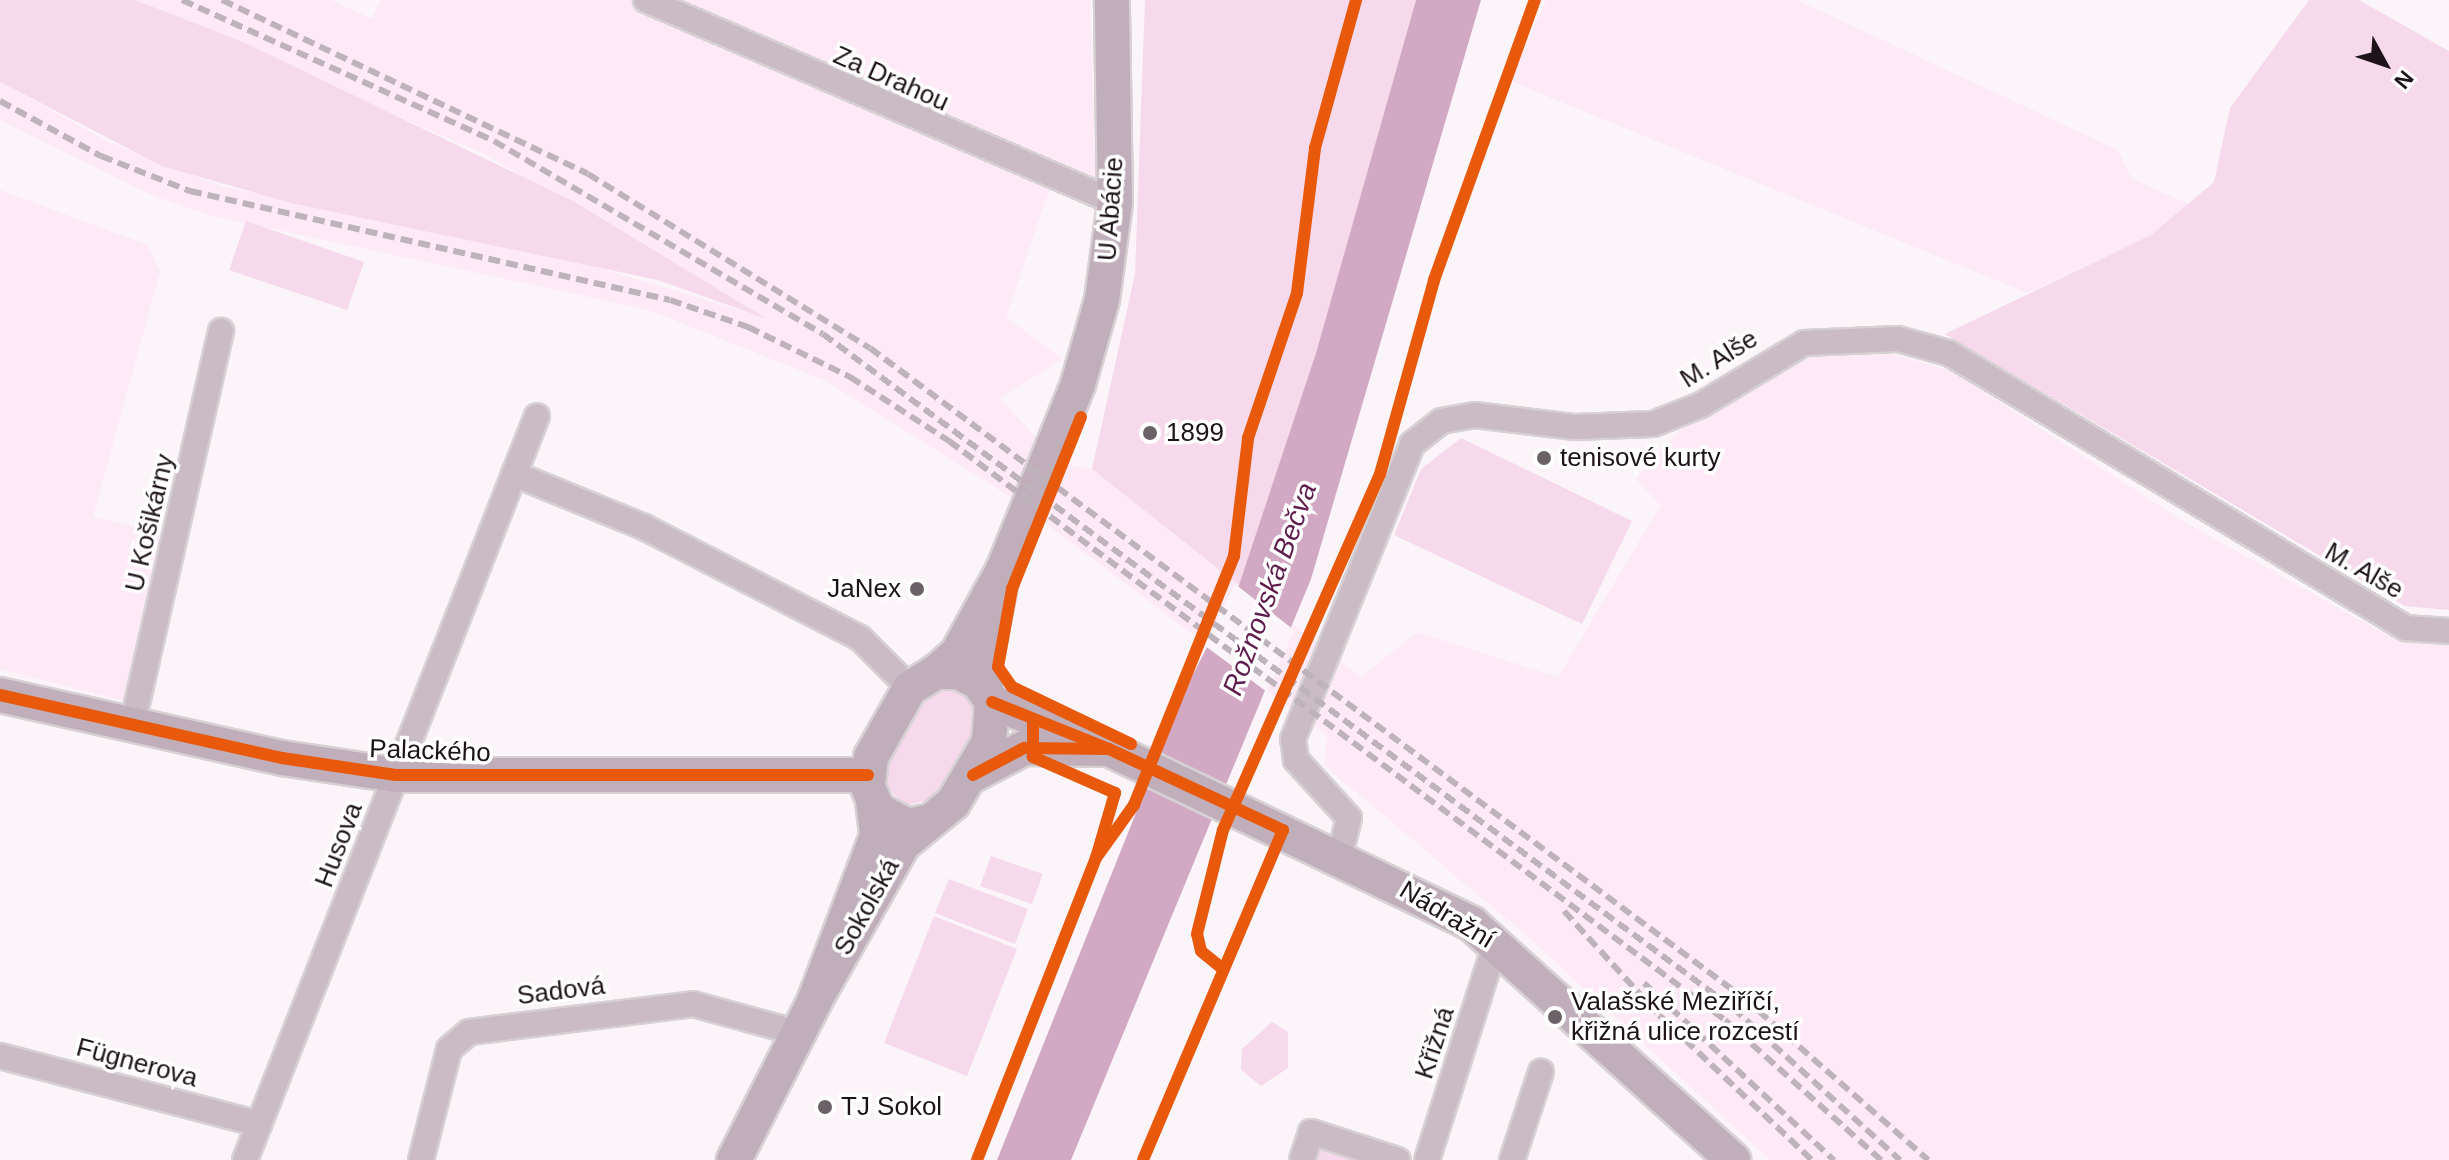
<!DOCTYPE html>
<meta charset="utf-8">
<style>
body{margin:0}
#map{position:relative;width:2449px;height:1160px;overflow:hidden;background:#fbf4f8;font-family:Helvetica,sans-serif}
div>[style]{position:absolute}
.built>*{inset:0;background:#fdeaf6}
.green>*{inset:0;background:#f6daeb}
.water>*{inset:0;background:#d2a9c4}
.pier>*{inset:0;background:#fbf4f8}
.roads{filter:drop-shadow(2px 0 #d7d1d4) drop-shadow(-2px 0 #d7d1d4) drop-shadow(0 2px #d7d1d4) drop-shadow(0 -2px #d7d1d4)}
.street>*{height:24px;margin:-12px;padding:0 12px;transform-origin:12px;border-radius:12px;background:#cabbc4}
.secondary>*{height:34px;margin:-17px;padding:0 17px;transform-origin:17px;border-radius:17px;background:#c0afba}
.rail>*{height:6px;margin-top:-3px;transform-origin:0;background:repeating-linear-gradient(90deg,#beb3ba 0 12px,transparent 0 18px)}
.cycleway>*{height:12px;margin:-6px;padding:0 6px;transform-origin:6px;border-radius:6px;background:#e8590c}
.dots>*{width:22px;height:22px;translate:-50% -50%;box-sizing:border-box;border:4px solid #fff;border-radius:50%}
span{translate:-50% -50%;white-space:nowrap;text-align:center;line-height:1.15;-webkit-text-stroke:7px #fff;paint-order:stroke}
.street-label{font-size:26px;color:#1d1319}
.poi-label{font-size:26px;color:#1d1319}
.left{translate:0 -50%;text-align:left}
.right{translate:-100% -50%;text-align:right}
.water-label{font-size:28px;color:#5e1d4d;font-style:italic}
.north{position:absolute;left:2345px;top:24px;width:80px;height:80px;-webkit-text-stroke:6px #fff;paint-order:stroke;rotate:130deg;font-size:22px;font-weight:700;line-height:32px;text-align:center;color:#1d1319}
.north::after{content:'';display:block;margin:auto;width:28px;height:36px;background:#1d1319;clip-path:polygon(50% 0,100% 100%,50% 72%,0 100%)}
</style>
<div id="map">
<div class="built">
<div style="clip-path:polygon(135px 0,331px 0,372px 19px,380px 0,1090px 0,1096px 178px,1088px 183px,1056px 170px,1006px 317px,1063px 359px,1000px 398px,1033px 434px,1074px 466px,1092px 469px,1361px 677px,1417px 632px,1558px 677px,1661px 505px,1636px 479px,1679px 431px,1816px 354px,1885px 352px,1952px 371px,2186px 523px,2378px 630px,2449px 637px,2449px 1160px,1770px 1160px,1528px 937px,1324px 765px,1327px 736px,1009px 496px,824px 380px,649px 310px,213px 216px,151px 195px,0 120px,0 82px,109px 142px,221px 186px,564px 257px,762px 317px,486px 155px)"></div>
<div style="clip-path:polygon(1546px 0,1797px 0,2118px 150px,2131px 178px,2188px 204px,2151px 235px,2027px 293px,1510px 81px)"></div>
<div style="clip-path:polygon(0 190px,148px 245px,160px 272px,93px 517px,187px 538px,148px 707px,0 669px)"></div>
</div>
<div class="green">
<div style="clip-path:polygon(0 0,135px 0,243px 42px,573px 201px,767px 319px,658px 280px,291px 203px,162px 166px,0 82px)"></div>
<div style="clip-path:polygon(1145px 0,1416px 0,1316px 353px,1239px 585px,1092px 469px,1135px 274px)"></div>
<div style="clip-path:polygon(2309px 0,2359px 0,2449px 51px,2449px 610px,2405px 606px,1945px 334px,2151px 235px,2214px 182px,2230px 108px)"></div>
<div style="clip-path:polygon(246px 221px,364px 262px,347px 310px,229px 270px)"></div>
<div style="clip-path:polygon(1461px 438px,1632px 521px,1582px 624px,1394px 535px,1421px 469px)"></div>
<div style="clip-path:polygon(948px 686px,972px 700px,976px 731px,936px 798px,904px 806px,886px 785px,886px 762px,922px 700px)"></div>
<div style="clip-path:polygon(991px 856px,1043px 874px,1032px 904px,980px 886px)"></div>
<div style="clip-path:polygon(949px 879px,1028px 909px,1015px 944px,935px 913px)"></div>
<div style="clip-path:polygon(934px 916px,1017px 949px,967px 1076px,884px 1043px)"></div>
<div style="clip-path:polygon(1272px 1022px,1288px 1032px,1288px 1068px,1261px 1086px,1241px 1070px,1242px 1049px)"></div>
<div style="clip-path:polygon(1314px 1140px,1379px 1160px,1308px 1160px)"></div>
</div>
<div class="water">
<div style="clip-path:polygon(1416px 0,1481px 0,1311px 579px,1071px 1160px,997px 1160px,1186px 688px,1239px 585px,1316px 353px)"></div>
</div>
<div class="pier">
<div style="clip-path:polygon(1235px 584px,1294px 630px,1267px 692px,1204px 645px)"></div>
</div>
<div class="roads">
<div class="street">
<div style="left:646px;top:0;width:511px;rotate:23.3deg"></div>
<div style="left:514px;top:474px;width:140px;rotate:22.2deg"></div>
<div style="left:644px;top:527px;width:243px;rotate:27.2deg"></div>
<div style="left:860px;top:638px;width:71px;rotate:45deg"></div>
<div style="left:132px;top:726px;width:405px;rotate:-77.3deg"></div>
<div style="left:1339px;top:858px;width:41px;rotate:-76deg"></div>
<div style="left:1349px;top:818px;width:79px;rotate:-132.4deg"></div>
<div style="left:1296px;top:760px;width:21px;rotate:-98deg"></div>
<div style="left:1293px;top:739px;width:318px;rotate:-68deg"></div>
<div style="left:1412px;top:444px;width:37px;rotate:-38deg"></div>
<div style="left:1441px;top:421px;width:34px;rotate:-10deg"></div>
<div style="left:1474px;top:415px;width:102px;rotate:6.8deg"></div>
<div style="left:1575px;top:427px;width:78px;rotate:-2.2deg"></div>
<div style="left:1653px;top:424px;width:52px;rotate:-21.6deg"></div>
<div style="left:1701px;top:405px;width:120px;rotate:-31deg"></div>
<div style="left:1804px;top:343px;width:94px;rotate:-2.4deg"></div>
<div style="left:1898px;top:339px;width:53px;rotate:15.4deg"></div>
<div style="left:1949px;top:353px;width:533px;rotate:31.04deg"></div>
<div style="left:2406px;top:628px;width:43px;rotate:4deg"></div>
<div style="left:0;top:1056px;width:268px;rotate:14.7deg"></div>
<div style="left:245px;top:1160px;width:799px;rotate:-68.57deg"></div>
<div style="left:421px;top:1160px;width:114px;rotate:-75.8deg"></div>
<div style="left:449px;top:1049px;width:26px;rotate:-40deg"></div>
<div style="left:469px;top:1032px;width:226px;rotate:-7.1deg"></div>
<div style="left:693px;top:1004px;width:109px;rotate:15.4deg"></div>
<div style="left:1302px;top:1160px;width:29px;rotate:-72deg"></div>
<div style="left:1311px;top:1132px;width:91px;rotate:17.8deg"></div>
<div style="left:1427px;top:1160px;width:229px;rotate:-72.4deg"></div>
<div style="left:1512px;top:1160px;width:93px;rotate:-71.8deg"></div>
</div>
<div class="secondary">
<div style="left:1003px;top:570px;width:201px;rotate:-68deg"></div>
<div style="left:1078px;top:384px;width:87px;rotate:-74.1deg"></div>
<div style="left:1102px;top:300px;width:99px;rotate:-82.4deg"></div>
<div style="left:1115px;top:202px;width:202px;rotate:-90.9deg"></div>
<div style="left:936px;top:672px;width:28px;rotate:-41deg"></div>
<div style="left:957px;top:654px;width:96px;rotate:-61.3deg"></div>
<div style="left:1003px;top:570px;width:99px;rotate:101.1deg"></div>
<div style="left:984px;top:667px;width:25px;rotate:85deg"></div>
<div style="left:0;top:695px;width:289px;rotate:12.6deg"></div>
<div style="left:282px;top:758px;width:115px;rotate:8.5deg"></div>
<div style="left:396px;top:775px;width:472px"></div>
<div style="left:1109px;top:749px;width:403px;rotate:25.7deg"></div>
<div style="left:1472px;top:924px;width:352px;rotate:42.1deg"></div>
<div style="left:973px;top:775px;width:58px;rotate:-27.9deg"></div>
<div style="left:1024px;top:748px;width:85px;rotate:0.7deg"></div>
<div style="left:1109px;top:749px;width:126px;rotate:-158.1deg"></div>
<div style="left:873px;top:801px;width:35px;rotate:83deg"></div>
<div style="left:877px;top:836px;width:178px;rotate:110.8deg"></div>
<div style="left:814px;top:1002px;width:181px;rotate:-60.6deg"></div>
<div style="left:903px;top:844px;width:65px;rotate:-39.4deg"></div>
<div style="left:953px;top:803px;width:71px;rotate:-59.5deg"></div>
<div style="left:989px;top:742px;width:40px;rotate:-85.7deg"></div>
<div style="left:992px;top:702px;width:24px;rotate:-125deg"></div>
<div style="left:978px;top:682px;width:22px;rotate:-153deg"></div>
<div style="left:958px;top:672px;width:22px;rotate:180deg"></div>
<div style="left:936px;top:672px;width:31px;rotate:148deg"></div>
<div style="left:910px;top:688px;width:79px;rotate:119.5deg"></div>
<div style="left:871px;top:757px;width:30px;rotate:96deg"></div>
<div style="left:868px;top:787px;width:25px;rotate:67deg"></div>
<div style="left:878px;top:810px;width:34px;rotate:28deg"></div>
<div style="left:908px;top:826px;width:22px;rotate:-13deg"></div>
<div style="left:734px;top:1160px;width:177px;rotate:-63.1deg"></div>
</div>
</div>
<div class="rail">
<div style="left:182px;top:0;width:342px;rotate:24.3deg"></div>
<div style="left:494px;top:141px;width:381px;rotate:30.4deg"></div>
<div style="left:823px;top:334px;width:1132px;rotate:36.53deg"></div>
<div style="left:1733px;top:1008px;width:226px;rotate:42.3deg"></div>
<div style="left:222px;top:0;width:405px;rotate:25.4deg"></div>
<div style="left:588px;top:174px;width:331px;rotate:31.7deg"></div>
<div style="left:870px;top:348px;width:1091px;rotate:36.65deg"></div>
<div style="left:1745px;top:999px;width:244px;rotate:41.3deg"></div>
<div style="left:0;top:101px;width:115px;rotate:28.6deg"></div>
<div style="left:101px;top:156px;width:96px;rotate:21.5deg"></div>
<div style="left:190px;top:191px;width:492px;rotate:12.8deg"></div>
<div style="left:670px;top:300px;width:83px;rotate:19.1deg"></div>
<div style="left:748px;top:327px;width:114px;rotate:26.1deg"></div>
<div style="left:850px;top:377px;width:118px;rotate:32.9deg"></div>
<div style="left:949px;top:441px;width:968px;rotate:36.73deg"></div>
<div style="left:1725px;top:1020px;width:210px;rotate:41.9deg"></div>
<div style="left:1564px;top:911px;width:141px;rotate:47.6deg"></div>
<div style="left:1659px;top:1015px;width:211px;rotate:43.5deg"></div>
<div style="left:1644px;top:983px;width:260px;rotate:43deg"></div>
</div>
<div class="cycleway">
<div style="left:1081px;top:417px;width:185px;rotate:111.9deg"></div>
<div style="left:1012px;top:589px;width:79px;rotate:100.2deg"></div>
<div style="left:998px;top:667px;width:24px;rotate:55deg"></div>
<div style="left:1012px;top:687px;width:132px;rotate:25.6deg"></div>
<div style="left:0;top:695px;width:289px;rotate:12.6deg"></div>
<div style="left:282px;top:758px;width:115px;rotate:8.5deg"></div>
<div style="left:396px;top:775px;width:472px"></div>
<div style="left:1109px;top:749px;width:192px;rotate:25deg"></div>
<div style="left:1283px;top:830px;width:358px;rotate:113deg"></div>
<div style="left:973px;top:775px;width:58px;rotate:-27.9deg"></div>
<div style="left:1024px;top:748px;width:85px;rotate:0.7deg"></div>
<div style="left:1109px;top:749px;width:126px;rotate:-158.1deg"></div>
<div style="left:1096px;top:858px;width:65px;rotate:-54.4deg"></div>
<div style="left:1134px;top:805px;width:268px;rotate:-68.1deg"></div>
<div style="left:1234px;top:556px;width:119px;rotate:-83.2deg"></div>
<div style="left:1248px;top:438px;width:153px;rotate:-71.3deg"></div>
<div style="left:1297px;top:293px;width:146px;rotate:-82.9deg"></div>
<div style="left:1315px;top:148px;width:154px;rotate:-74.5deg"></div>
<div style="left:1223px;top:969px;width:28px;rotate:-141deg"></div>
<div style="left:1201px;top:951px;width:17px;rotate:-103deg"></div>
<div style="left:1197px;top:934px;width:107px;rotate:-76deg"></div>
<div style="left:1223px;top:830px;width:389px;rotate:-66.2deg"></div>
<div style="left:1380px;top:474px;width:201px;rotate:-74.4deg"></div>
<div style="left:1434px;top:280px;width:298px;rotate:-70.2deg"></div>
<div style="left:977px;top:1160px;width:325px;rotate:-68.5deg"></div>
<div style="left:1096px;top:858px;width:68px;rotate:-73.7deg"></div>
<div style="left:1115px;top:793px;width:90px;rotate:-156.3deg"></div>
<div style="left:1033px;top:757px;width:35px;rotate:-90deg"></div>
</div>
<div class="dots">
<div style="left:1150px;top:433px;background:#6b6267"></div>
<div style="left:1544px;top:458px;background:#6b6267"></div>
<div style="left:917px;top:589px;background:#6b6267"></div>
<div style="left:1555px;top:1017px;background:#6b6267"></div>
<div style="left:825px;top:1107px;background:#6b6267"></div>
</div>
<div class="street-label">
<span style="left:891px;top:79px;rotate:24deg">Za Drahou</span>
<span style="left:1111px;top:209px;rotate:-86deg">U Abácie</span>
<span style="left:1719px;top:359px;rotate:-32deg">M. Alše</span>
<span style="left:150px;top:523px;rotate:-77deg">U Košikárny</span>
<span style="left:2364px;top:571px;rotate:30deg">M. Alše</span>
<span style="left:430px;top:751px;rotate:2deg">Palackého</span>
<span style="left:339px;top:845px;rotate:-69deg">Husova</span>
<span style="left:867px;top:907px;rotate:-61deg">Sokolská</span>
<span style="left:1447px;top:915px;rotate:31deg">Nádražní</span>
<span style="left:561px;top:991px;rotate:-7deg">Sadová</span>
<span style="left:1435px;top:1043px;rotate:-72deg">Křižná</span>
<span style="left:137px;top:1063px;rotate:15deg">Fügnerova</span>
</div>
<div class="poi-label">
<span class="left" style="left:1166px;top:433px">1899</span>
<span class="left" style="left:1560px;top:458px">tenisové kurty</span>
<span class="right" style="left:901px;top:589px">JaNex</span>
<span class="left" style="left:1571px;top:1017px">Valašské Meziříčí,<br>křižná ulice rozcestí</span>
<span class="left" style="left:841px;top:1107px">TJ Sokol</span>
</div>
<div class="water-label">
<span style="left:1270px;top:589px;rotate:-70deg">Rožnovská Bečva</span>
</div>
<div class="north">N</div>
</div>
